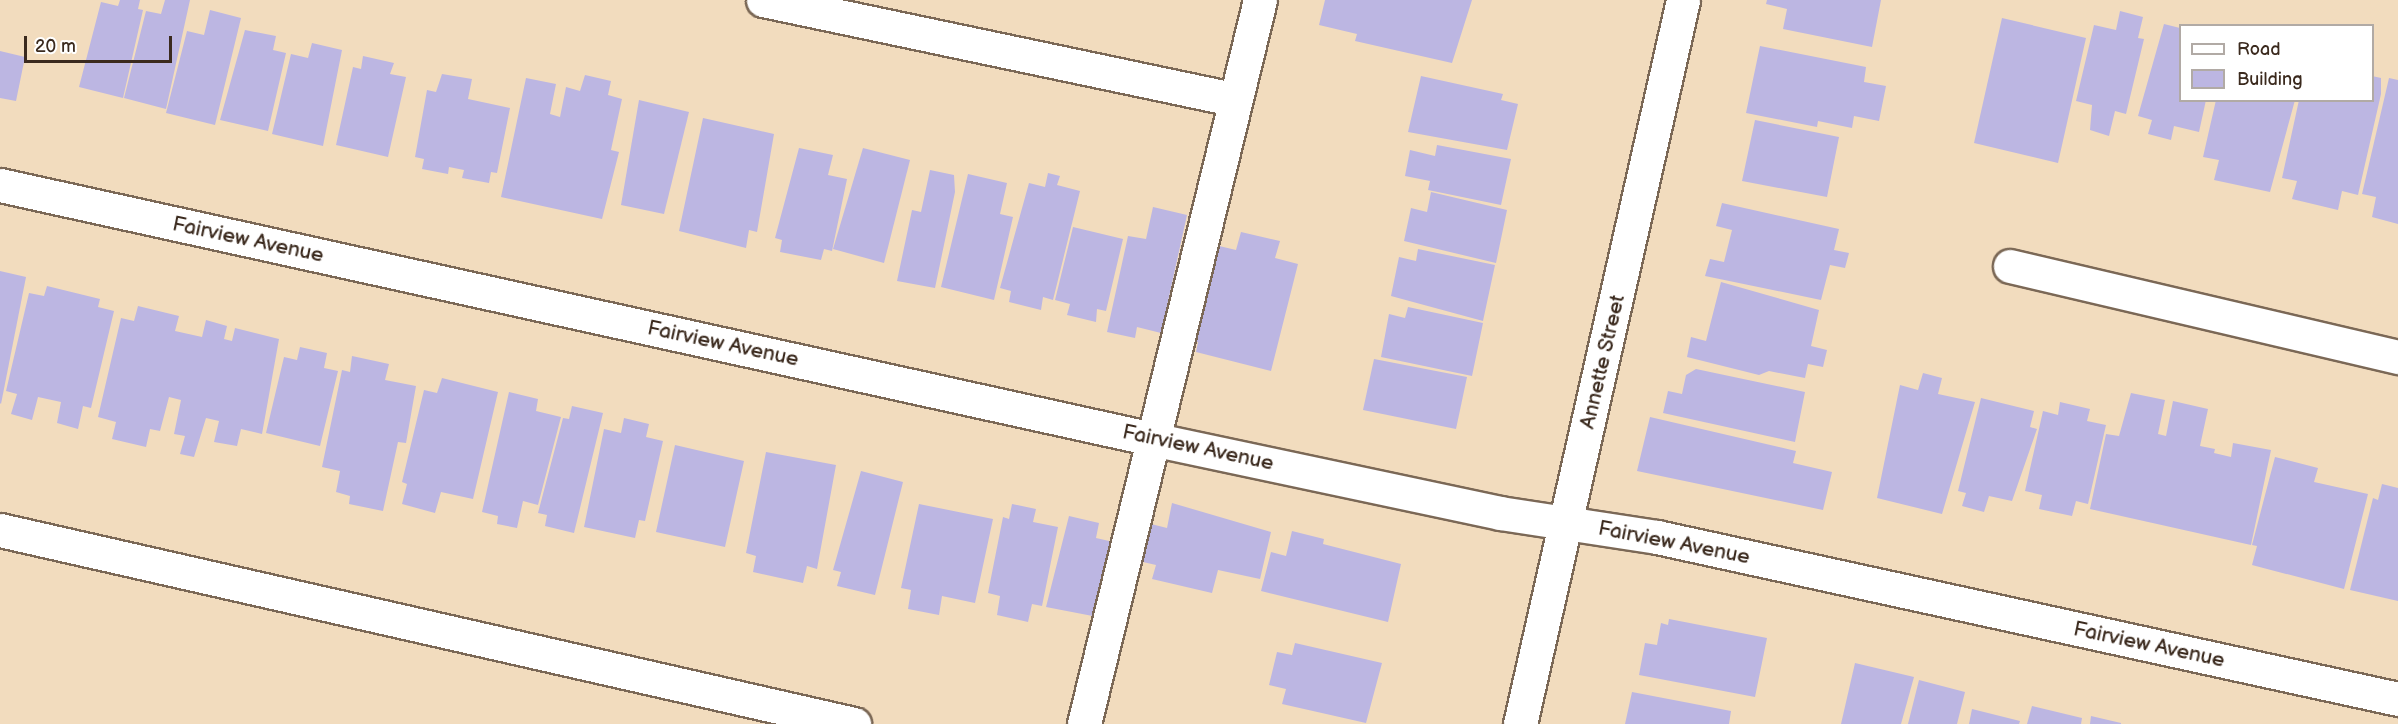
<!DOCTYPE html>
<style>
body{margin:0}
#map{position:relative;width:2398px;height:724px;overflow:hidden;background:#f2dcbe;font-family:"Balsamiq Sans",sans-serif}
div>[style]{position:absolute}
.building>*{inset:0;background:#bcb6e2}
.roads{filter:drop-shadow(2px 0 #7b6856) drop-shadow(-2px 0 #7b6856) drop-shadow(0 2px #7b6856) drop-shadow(0 -2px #7b6856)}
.minor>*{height:33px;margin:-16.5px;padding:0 16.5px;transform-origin:16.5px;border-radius:16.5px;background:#fff}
span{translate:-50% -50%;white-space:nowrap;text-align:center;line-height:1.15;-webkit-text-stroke:6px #fff;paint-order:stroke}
.street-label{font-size:21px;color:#3b2a1e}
.legend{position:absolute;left:2179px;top:24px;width:195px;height:78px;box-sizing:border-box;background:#fff;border:2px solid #b1aaa5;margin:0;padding:8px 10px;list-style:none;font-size:18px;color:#3b2a1e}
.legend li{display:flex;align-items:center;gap:12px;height:30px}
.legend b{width:30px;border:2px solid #b1aaa5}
.scale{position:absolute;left:24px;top:36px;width:148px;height:27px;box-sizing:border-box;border:3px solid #3b2a1e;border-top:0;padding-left:8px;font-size:18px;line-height:21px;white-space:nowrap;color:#3b2a1e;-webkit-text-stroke:4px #fff;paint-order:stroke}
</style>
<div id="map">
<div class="building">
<div style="clip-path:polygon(120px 0,140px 0,138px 9px,143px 10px,123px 98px,79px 87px,101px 2px,118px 6px)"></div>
<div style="clip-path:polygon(165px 0,190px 0,166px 109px,124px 98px,146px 11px,161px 14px)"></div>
<div style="clip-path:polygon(1325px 0,1472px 0,1452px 63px,1355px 41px,1357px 34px,1319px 25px)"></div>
<div style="clip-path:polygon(1767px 0,1881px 0,1872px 47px,1783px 29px,1787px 9px,1766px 4px)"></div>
<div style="clip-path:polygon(210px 10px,241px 18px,215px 125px,166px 113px,187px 31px,204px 35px)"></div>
<div style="clip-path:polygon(2120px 11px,2143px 17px,2138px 38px,2144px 39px,2126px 114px,2115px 111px,2109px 136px,2090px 130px,2092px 105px,2076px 101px,2094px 25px,2116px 30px)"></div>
<div style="clip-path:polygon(2002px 18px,2086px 38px,2058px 163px,1974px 143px)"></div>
<div style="clip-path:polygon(2164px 24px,2180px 28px,2180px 100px,2206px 100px,2199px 132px,2174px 126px,2171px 140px,2148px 134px,2152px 120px,2138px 116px)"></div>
<div style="clip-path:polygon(245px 30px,276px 36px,273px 50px,286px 53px,268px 131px,220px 120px)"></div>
<div style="clip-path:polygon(312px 43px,342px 50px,323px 146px,272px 134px,291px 54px,308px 58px)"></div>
<div style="clip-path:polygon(1760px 46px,1866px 67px,1864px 82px,1886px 86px,1879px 121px,1854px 116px,1852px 128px,1818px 121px,1817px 127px,1746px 113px)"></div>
<div style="clip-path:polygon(0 51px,25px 57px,16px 101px,0 98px)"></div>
<div style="clip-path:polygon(363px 56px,394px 63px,390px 74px,406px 77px,388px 157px,336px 145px,353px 67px,361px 69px)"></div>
<div style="clip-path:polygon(442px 74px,472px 79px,468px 99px,510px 108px,497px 173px,491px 172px,489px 183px,462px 178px,464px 170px,449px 167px,448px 174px,422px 169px,424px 159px,415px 157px,427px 90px,436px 92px)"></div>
<div style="clip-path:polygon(585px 75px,611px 81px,608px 95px,622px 99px,611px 150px,619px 152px,602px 219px,501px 197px,526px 78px,556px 84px,550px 114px,560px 117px,566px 87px,580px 91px)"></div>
<div style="clip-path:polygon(1421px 76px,1503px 94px,1501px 100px,1518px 104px,1507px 150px,1408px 132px)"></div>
<div style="clip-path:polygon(2372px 76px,2381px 78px,2381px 94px,2358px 195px,2342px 191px,2338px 210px,2292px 199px,2297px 181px,2282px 178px,2299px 100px,2372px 100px)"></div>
<div style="clip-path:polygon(2389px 78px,2398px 80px,2398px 224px,2372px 217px,2376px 197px,2362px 194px)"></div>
<div style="clip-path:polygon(639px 100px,689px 112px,664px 214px,621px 205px)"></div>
<div style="clip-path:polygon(2216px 100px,2295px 100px,2270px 192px,2214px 180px,2219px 160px,2203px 157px)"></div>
<div style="clip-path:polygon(703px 118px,774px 134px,757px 232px,749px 230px,746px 248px,679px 231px)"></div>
<div style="clip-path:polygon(1755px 120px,1839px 137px,1827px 197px,1742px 181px)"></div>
<div style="clip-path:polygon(1437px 145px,1511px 159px,1501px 205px,1428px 190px,1430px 181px,1405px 176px,1410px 150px,1435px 156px)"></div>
<div style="clip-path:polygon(799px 148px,833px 155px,828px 175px,847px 179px,832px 251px,824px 249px,821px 260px,780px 252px,782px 240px,775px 238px)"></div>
<div style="clip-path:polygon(863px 148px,910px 160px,884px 263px,833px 249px)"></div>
<div style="clip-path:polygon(930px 170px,954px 175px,955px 192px,935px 288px,897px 281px,912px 210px,921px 212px)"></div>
<div style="clip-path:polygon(1048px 173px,1060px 176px,1057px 185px,1080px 191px,1053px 300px,1043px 297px,1041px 310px,1009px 302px,1011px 291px,1000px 288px,1029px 183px,1045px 187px)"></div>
<div style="clip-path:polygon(968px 174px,1007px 183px,1000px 214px,1013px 217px,994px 300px,941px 287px)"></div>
<div style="clip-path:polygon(1431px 192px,1507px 210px,1496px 263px,1404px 241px,1411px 208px,1427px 212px)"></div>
<div style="clip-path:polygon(1722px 203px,1839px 229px,1834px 250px,1849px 253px,1845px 268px,1830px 265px,1821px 300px,1705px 276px,1710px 259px,1724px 262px,1732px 230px,1716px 226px)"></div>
<div style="clip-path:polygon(1153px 207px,1187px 215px,1161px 333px,1137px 327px,1135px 338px,1107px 332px,1128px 236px,1146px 239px)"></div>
<div style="clip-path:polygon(1073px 227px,1123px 239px,1106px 311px,1097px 309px,1096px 322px,1067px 315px,1070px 304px,1055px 300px)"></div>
<div style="clip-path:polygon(1241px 232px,1280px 241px,1275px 258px,1298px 264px,1271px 371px,1196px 352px,1198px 342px,1192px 341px,1215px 245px,1236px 250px)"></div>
<div style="clip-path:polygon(1418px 249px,1495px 265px,1483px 321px,1391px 296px,1399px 257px,1416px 261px)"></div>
<div style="clip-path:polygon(0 271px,26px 277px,1px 404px,0 403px)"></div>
<div style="clip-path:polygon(1721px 282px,1819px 310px,1811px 346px,1827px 350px,1823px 367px,1808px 364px,1805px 378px,1769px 371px,1759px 375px,1687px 357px,1691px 337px,1706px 341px)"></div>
<div style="clip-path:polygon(47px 286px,100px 299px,98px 307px,114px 311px,91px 408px,83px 406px,78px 429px,57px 423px,61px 402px,38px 397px,32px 420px,11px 414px,17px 394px,6px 391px,29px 293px,44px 296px)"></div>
<div style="clip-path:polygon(138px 306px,179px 316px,175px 331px,202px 337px,206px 320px,227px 326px,224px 339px,232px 341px,235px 328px,279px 339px,262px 434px,241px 429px,237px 446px,214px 442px,219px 421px,206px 418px,194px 457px,180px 454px,185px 436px,174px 434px,181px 400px,169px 397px,160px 431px,150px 429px,146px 447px,112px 439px,116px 422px,98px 417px,121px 318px,134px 321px)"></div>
<div style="clip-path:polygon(1408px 307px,1483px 323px,1472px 376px,1381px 357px,1389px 314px,1405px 318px)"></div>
<div style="clip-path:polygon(300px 347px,327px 353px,324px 368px,338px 371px,320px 446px,266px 433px,284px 357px,297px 360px)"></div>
<div style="clip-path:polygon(352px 356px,389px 364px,385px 380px,416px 386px,406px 443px,398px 442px,383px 511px,349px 504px,350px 496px,336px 492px,340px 471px,322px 467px,342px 370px,350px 372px)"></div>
<div style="clip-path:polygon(1374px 359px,1467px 377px,1456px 429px,1363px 410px)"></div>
<div style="clip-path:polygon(1696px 369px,1805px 392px,1795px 442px,1663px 413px,1668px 391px,1682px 394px,1686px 375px)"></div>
<div style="clip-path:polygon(1923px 373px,1942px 378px,1938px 394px,1975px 402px,1942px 514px,1877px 498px,1900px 385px,1918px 390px)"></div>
<div style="clip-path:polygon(442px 378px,498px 392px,473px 499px,441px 492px,435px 513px,402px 504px,407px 484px,402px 482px,424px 390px,437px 393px)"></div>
<div style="clip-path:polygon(509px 392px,538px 399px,536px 411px,561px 417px,538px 505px,523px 501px,517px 528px,497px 524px,498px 516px,482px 512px)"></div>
<div style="clip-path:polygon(2131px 393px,2165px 400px,2158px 434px,2166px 436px,2173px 401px,2208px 409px,2200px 446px,2215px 449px,2214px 453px,2231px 457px,2233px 443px,2271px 450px,2251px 545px,2090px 509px,2106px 434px,2119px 436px)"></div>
<div style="clip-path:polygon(1981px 398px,2034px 411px,2030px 427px,2037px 429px,2012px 501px,1989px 496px,1984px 512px,1962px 506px,1966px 493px,1958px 491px)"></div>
<div style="clip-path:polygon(2060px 402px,2090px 409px,2087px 421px,2106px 425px,2088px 504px,2076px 501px,2072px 516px,2039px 509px,2042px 495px,2025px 491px,2043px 411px,2058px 415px)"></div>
<div style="clip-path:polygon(572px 406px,603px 413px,574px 533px,545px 526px,547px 515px,538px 513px,563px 418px,569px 419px)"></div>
<div style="clip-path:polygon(1650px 417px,1796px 451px,1793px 463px,1832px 472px,1823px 510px,1637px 471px)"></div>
<div style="clip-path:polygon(624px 418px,649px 424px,646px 437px,663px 441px,645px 521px,639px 520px,635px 538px,584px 527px,604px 429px,621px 433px)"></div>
<div style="clip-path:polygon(675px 445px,744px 461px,725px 547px,656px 532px)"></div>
<div style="clip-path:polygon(766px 452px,836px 465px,817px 569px,807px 566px,803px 583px,753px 572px,756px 556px,746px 553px)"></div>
<div style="clip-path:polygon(2275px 457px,2318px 468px,2314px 482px,2368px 494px,2344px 589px,2252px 565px,2257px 546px,2252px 545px)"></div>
<div style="clip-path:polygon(861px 471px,903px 482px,875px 595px,837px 586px,841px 572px,833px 570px)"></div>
<div style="clip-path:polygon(2382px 484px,2398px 488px,2398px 601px,2350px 590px,2373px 498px,2378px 500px)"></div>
<div style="clip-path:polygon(1172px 503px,1271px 532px,1260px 579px,1218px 570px,1212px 593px,1152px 579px,1156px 565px,1143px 562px,1151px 524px,1167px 528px)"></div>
<div style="clip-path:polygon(919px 504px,993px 519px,975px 603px,942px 596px,939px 615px,908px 609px,911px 590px,901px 588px)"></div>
<div style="clip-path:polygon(1012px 504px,1036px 509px,1033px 522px,1058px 527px,1042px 606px,1032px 604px,1028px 622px,997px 615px,1000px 596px,988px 593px,1003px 517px,1009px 519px)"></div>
<div style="clip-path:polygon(1069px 516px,1099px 523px,1096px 538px,1118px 543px,1103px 618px,1046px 607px)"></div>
<div style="clip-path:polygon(1292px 531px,1324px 539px,1323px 544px,1401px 564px,1388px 622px,1261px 591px,1271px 552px,1286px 556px)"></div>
<div style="clip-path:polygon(1669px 619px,1767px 638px,1755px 697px,1639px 675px,1645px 643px,1657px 645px,1661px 623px,1668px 625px)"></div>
<div style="clip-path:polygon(1295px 643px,1382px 663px,1366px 723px,1282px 704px,1286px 689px,1269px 685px,1277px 652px,1292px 655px)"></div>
<div style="clip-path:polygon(1855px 663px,1914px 677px,1901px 724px,1841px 724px)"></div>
<div style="clip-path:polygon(1919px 680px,1965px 692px,1957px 724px,1908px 724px)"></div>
<div style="clip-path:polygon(1632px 692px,1731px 711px,1729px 724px,1625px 724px)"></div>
<div style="clip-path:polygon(2032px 706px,2082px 718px,2081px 724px,2027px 724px)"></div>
<div style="clip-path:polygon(1972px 709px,2020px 721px,2019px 724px,1969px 724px)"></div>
<div style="clip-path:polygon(2091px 716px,2121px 723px,2121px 724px,2090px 724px)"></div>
</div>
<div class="roads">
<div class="minor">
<div style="left:763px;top:0;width:483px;rotate:11.9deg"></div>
<div style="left:0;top:185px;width:1180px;rotate:12.43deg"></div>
<div style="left:1152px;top:439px;width:356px;rotate:12deg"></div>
<div style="left:1500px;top:513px;width:159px;rotate:8.7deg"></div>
<div style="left:1657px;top:537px;width:759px;rotate:12.33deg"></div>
<div style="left:2010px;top:266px;width:399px;rotate:13.2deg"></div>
<div style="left:0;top:530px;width:876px;rotate:12.8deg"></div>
<div style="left:1084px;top:724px;width:745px;rotate:-76.34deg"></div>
<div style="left:1520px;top:724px;width:742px;rotate:-77.31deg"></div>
</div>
</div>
<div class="street-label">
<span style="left:248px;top:240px;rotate:12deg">Fairview Avenue</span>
<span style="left:723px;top:344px;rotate:12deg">Fairview Avenue</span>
<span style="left:1603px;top:362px;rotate:-77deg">Annette Street</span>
<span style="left:1198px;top:448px;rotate:12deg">Fairview Avenue</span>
<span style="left:1674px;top:543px;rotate:11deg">Fairview Avenue</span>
<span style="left:2149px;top:645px;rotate:12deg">Fairview Avenue</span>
</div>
<ul class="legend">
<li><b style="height:8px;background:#fff"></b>Road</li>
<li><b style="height:16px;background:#bcb6e2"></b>Building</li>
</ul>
<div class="scale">20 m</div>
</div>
